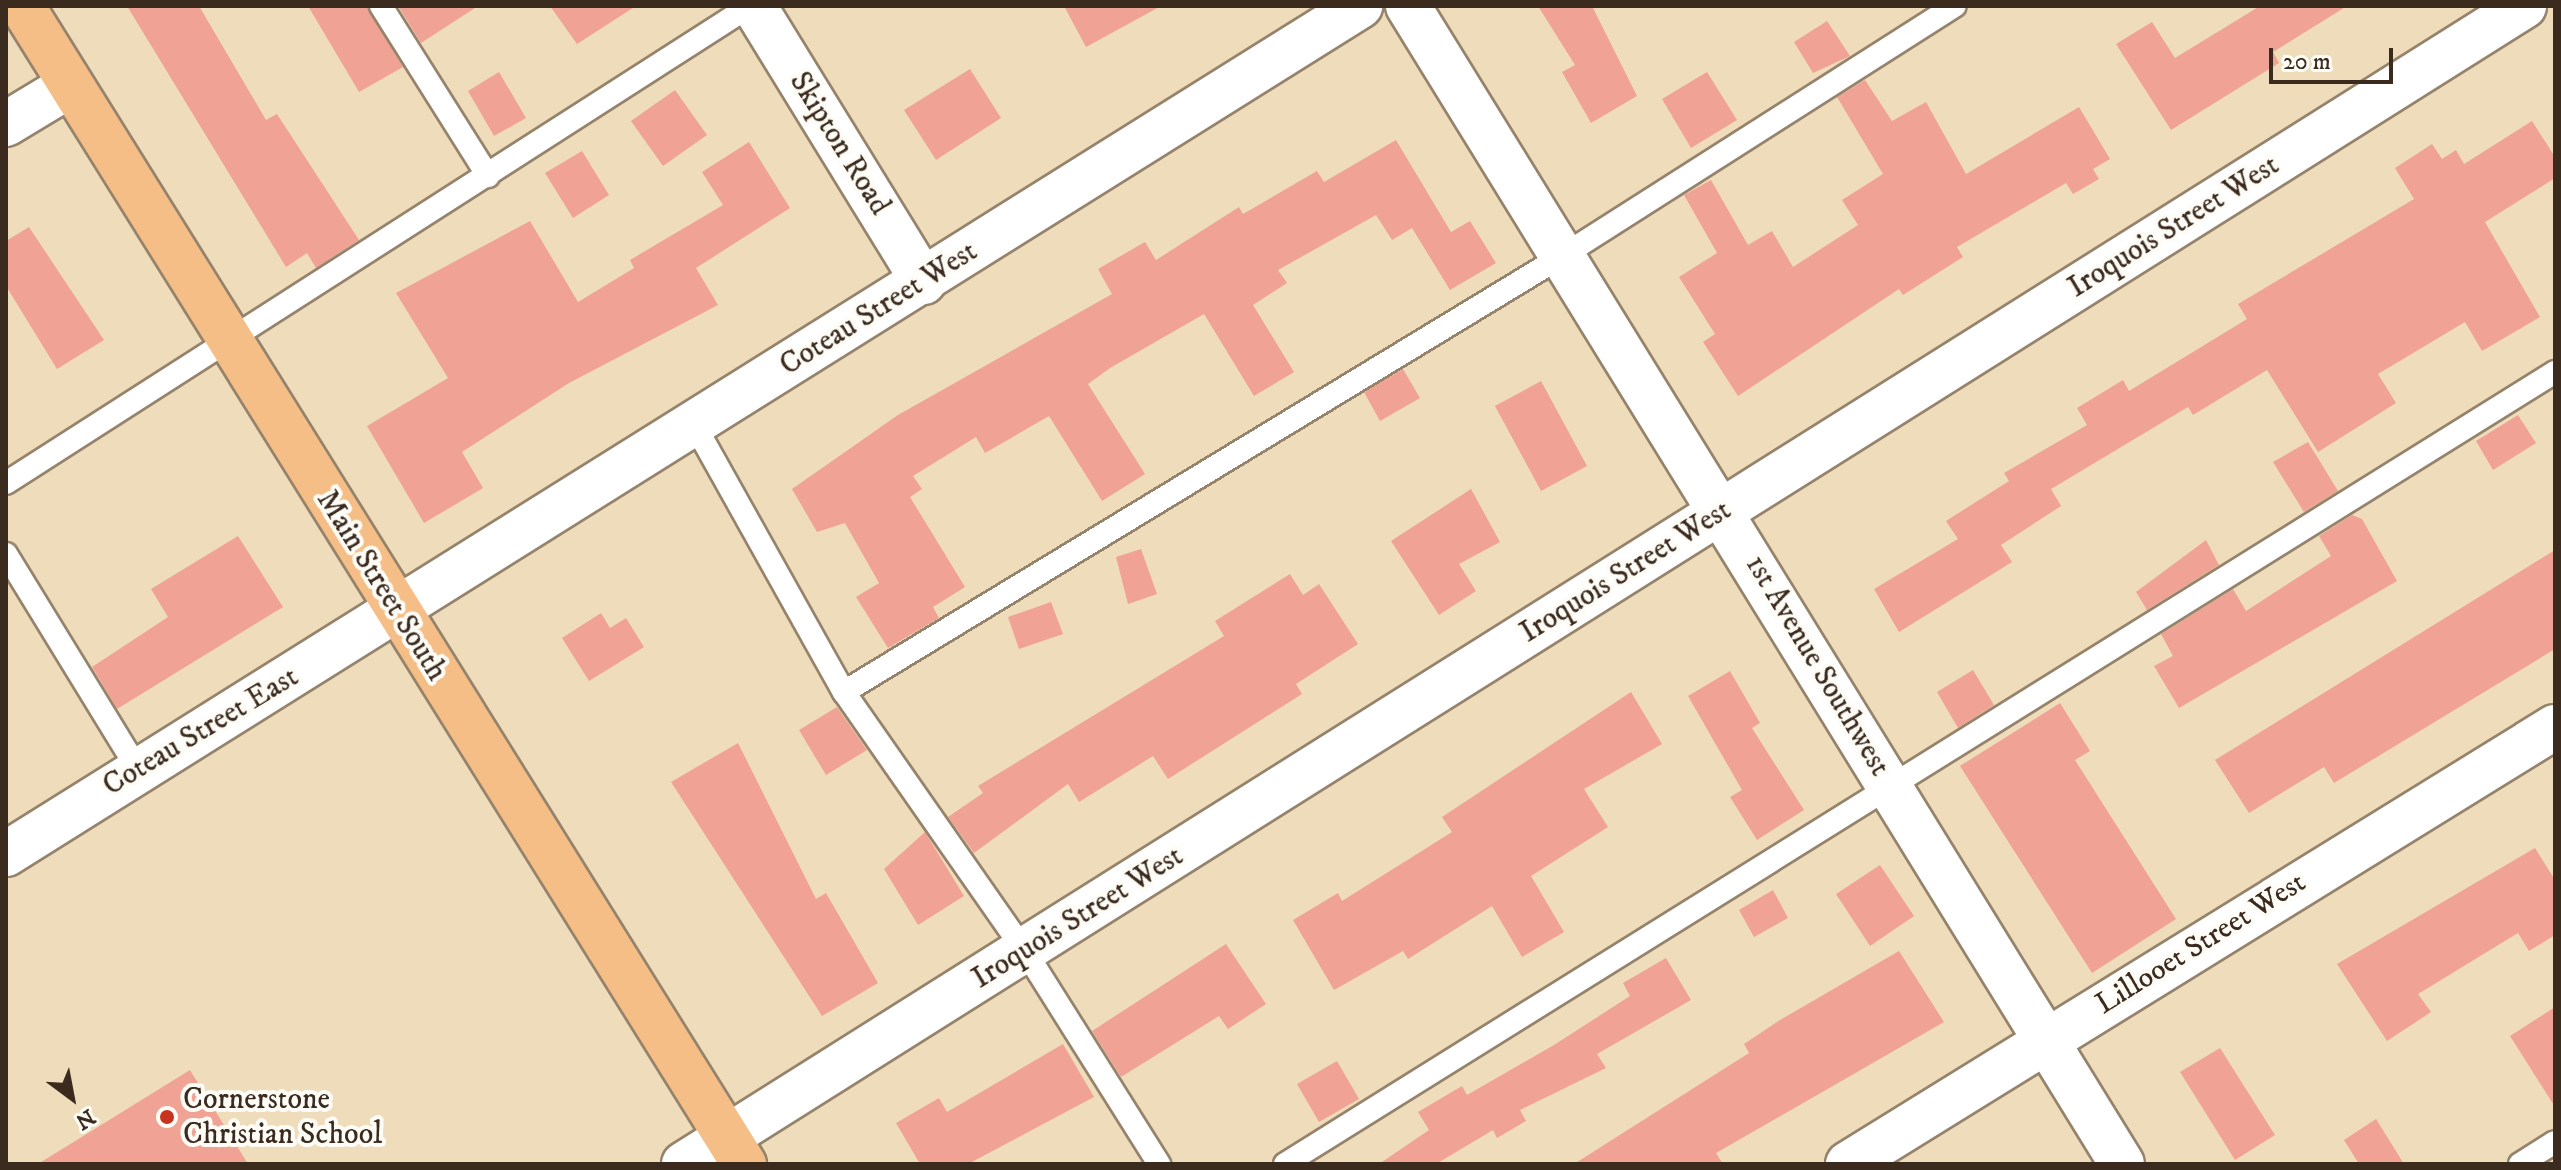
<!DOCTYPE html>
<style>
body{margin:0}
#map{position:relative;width:2561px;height:1170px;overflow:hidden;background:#efdcbb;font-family:"IM FELL DW Pica",serif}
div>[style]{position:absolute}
.building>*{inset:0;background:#f0a395}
.roads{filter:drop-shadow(2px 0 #95836c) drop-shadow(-2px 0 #95836c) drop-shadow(0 2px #95836c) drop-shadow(0 -2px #95836c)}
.service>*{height:22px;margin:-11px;padding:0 11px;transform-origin:11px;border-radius:11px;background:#fff}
.minor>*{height:44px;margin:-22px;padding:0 22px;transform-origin:22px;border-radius:22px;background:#fff}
.tertiary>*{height:44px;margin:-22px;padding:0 22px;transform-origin:22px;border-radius:22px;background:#fff}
.primary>*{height:44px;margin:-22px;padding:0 22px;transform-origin:22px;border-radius:22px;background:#f6be87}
.dots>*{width:22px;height:22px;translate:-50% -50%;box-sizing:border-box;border:4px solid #fdfcf7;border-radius:50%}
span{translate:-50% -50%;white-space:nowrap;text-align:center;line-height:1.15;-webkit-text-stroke:8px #fdfcf7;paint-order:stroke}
.street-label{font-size:30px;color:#3b2a1e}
.poi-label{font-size:30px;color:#3b2a1e}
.left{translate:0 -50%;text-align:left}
.frame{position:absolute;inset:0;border:8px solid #3b2a1e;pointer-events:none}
.north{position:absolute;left:32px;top:1058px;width:80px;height:80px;-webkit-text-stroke:6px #fdfcf7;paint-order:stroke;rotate:148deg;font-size:22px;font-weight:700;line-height:32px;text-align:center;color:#3b2a1e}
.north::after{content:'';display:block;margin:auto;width:28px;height:36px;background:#3b2a1e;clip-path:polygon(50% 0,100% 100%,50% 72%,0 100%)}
.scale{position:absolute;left:2269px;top:48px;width:124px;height:36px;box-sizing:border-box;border:4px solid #3b2a1e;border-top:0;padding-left:10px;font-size:24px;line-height:28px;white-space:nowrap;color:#3b2a1e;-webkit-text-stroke:6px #fdfcf7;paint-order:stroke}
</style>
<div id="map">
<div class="building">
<div style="clip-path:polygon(127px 6px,199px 6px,266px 120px,277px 114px,359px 240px,316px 268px,307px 253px,286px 267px)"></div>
<div style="clip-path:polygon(308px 6px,367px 6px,403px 67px,359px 92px)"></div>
<div style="clip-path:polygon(398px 6px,478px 6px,421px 43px)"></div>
<div style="clip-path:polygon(550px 6px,636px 6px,577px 44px)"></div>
<div style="clip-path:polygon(1064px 6px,1161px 6px,1086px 47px)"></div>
<div style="clip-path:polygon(1538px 6px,1592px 6px,1637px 96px,1591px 123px,1562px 72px,1575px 65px)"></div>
<div style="clip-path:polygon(2260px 6px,2347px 6px,2273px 52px,2279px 63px,2171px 130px,2116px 44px,2152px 22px,2175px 58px)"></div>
<div style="clip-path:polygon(1827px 21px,1850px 56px,1813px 73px,1794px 42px)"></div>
<div style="clip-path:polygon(970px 69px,1001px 118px,936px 160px,904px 110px)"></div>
<div style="clip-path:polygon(499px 72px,526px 118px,494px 136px,468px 91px)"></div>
<div style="clip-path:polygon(1707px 72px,1737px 120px,1691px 148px,1662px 99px)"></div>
<div style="clip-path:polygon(1865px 80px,1892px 121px,1926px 102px,1966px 174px,2079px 107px,2110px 159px,2093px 169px,2099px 179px,2073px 194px,2066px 183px,1957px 247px,1963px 257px,1903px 295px,1899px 289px,1738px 396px,1703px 342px,1715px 334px,1679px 277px,1717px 253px,1684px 195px,1711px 180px,1748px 245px,1772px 231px,1793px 267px,1858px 225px,1842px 200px,1883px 174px,1837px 97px)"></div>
<div style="clip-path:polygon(675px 90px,707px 135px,663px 166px,631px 121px)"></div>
<div style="clip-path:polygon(2532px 121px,2555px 157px,2555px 178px,2485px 222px,2540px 317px,2482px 351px,2465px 322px,2378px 374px,2396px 403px,2318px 452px,2267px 370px,2193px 415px,2188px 407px,2051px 489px,2061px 506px,2001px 545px,2012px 562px,1899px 632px,1874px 589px,1958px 539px,1946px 521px,2009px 481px,2004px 473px,2087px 425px,2077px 408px,2123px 380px,2129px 391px,2247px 319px,2238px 304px,2414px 199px,2395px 168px,2432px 144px,2442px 159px,2456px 150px,2464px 164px)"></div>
<div style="clip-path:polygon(1396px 140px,1451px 232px,1470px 221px,1496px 263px,1450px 290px,1412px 228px,1392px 240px,1376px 215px,1278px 270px,1287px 283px,1253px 305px,1294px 372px,1254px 396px,1204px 314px,1110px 368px,1088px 384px,1145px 474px,1102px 501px,1049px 416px,985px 453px,976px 437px,913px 476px,922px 489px,910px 497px,965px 587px,933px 607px,939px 618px,888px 648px,856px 597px,879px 583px,845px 523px,817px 532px,792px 489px,898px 415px,1112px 294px,1098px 269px,1145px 242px,1156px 260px,1239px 207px,1243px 214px,1317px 171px,1324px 182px)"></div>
<div style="clip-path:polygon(749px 142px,790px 208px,696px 268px,718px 305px,569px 383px,462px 452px,483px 488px,424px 523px,367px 426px,448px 378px,396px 293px,530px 221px,578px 302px,634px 268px,630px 260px,723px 205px,702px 172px)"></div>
<div style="clip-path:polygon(582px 151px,609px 195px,573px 218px,545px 173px)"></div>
<div style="clip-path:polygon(29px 227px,104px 340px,57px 369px,6px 286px,6px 241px)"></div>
<div style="clip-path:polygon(1403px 369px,1420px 398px,1380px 421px,1364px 392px)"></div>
<div style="clip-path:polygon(1541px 381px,1587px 466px,1541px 491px,1495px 406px)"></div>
<div style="clip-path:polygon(2518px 415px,2536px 443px,2493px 470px,2476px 441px)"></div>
<div style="clip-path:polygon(2308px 442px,2338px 491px,2304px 512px,2273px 462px)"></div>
<div style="clip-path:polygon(1471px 489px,1500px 542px,1459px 564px,1476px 591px,1439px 615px,1391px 541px)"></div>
<div style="clip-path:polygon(2352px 515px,2362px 519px,2397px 581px,2179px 708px,2154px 666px,2173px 656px,2161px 634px,2233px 589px,2246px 611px,2331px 556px,2319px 536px)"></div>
<div style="clip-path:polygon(238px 536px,283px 607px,117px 709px,92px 667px,168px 617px,151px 589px)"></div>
<div style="clip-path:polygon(2206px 540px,2219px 565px,2147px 610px,2136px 592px)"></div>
<div style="clip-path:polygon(1141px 549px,1157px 594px,1128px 604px,1116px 557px)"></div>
<div style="clip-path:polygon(2555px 550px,2555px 649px,2334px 783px,2324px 767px,2249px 813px,2215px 760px)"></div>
<div style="clip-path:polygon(1290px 574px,1303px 595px,1319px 584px,1358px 644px,1296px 684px,1302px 694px,1168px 779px,1153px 756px,1079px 802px,1068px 784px,974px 853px,948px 817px,983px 793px,978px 786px,1224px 636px,1215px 621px)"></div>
<div style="clip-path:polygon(1051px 602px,1063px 634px,1019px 649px,1008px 617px)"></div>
<div style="clip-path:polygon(601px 613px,610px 628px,626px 618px,644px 647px,589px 681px,562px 638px)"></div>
<div style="clip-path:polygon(1973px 670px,1994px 705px,1958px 728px,1937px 692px)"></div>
<div style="clip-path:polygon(1730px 671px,1760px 723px,1752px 728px,1804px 810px,1757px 840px,1730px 797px,1742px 790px,1688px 696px)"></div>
<div style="clip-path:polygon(1631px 692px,1662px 744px,1584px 789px,1608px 827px,1531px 876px,1564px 932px,1522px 957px,1492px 906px,1408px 959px,1403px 951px,1334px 990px,1293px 920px,1338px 893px,1342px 901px,1452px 832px,1442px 817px)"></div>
<div style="clip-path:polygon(2060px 703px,2090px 751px,2075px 760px,2176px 919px,2092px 973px,1960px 766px)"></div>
<div style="clip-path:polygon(837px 707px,867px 750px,826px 775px,799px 730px)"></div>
<div style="clip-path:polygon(738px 743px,816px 899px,826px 893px,878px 983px,822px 1016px,671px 782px)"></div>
<div style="clip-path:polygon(925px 832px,964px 896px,918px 925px,884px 869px)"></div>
<div style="clip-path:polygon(2535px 848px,2555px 880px,2555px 935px,2529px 951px,2518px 933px,2418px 994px,2431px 1012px,2387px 1041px,2337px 964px)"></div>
<div style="clip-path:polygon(1880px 865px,1914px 916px,1870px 946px,1836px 894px)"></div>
<div style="clip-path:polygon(1773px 890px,1788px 918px,1754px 937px,1739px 910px)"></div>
<div style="clip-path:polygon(1226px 944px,1266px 1004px,1228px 1029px,1219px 1016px,1121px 1077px,1092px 1031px)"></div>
<div style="clip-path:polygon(1899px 951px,1944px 1022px,1716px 1153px,1723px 1164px,1574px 1164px,1749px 1053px,1744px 1044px,1780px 1020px)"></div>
<div style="clip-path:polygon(1666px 958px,1691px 1000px,1597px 1054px,1606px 1068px,1520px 1110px,1526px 1121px,1497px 1138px,1493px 1130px,1436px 1164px,1379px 1164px,1429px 1130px,1418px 1112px,1462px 1086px,1467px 1095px,1554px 1045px,1630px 996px,1623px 983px)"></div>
<div style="clip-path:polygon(2555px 1007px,2555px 1107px,2510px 1036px)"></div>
<div style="clip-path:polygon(1063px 1044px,1094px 1097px,968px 1164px,920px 1164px,896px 1123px,939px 1098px,947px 1112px)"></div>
<div style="clip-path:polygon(2220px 1048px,2275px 1135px,2235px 1160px,2180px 1072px)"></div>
<div style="clip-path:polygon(1337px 1061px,1359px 1099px,1319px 1122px,1297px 1084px)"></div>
<div style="clip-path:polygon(190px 1070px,248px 1164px,38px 1164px)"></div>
<div style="clip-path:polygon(2376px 1119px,2404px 1164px,2359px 1164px,2344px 1140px)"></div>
</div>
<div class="roads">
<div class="service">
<div style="left:381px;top:6px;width:201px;rotate:57.8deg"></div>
<div style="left:694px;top:424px;width:307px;rotate:60.8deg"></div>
<div style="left:844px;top:692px;width:316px;rotate:55.1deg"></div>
<div style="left:1025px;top:951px;width:252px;rotate:57.8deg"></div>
<div style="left:6px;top:483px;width:884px;rotate:-32.67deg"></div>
<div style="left:6px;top:554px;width:252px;rotate:58.5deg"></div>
<div style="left:844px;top:692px;width:836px;rotate:-31.26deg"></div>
<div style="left:1559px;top:258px;width:469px;rotate:-32.5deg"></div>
<div style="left:1285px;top:1164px;width:1497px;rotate:-31.95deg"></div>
<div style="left:2520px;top:1164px;width:41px;rotate:-32.2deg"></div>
</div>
<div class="minor">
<div style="left:754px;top:6px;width:324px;rotate:58.4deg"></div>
<div style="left:1408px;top:6px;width:1360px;rotate:58.34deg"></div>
<div style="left:6px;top:124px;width:74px;rotate:-31.1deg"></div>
<div style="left:684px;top:1164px;width:2174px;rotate:-32.18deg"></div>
</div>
<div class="tertiary">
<div style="left:6px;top:854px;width:1598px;rotate:-32.06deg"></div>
<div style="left:1848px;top:1164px;width:831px;rotate:-31.72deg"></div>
</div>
<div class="primary">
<div style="left:22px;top:6px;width:1365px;rotate:58.06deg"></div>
</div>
</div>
<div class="dots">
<div style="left:167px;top:1117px;background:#c8321e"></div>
</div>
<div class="street-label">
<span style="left:839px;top:144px;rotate:58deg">Skipton Road</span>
<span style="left:2174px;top:227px;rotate:-32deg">Iroquois Street West</span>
<span style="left:879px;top:309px;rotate:-32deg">Coteau Street West</span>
<span style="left:1626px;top:572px;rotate:-32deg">Iroquois Street West</span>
<span style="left:381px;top:586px;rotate:58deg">Main Street South</span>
<span style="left:1817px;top:666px;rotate:59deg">1st Avenue Southwest</span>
<span style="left:201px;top:732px;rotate:-31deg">Coteau Street East</span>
<span style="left:1078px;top:918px;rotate:-32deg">Iroquois Street West</span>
<span style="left:2201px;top:944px;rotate:-32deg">Lillooet Street West</span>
</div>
<div class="poi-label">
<span class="left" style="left:183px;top:1117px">Cornerstone<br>Christian School</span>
</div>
<div class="frame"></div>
<div class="north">N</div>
<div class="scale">20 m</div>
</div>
